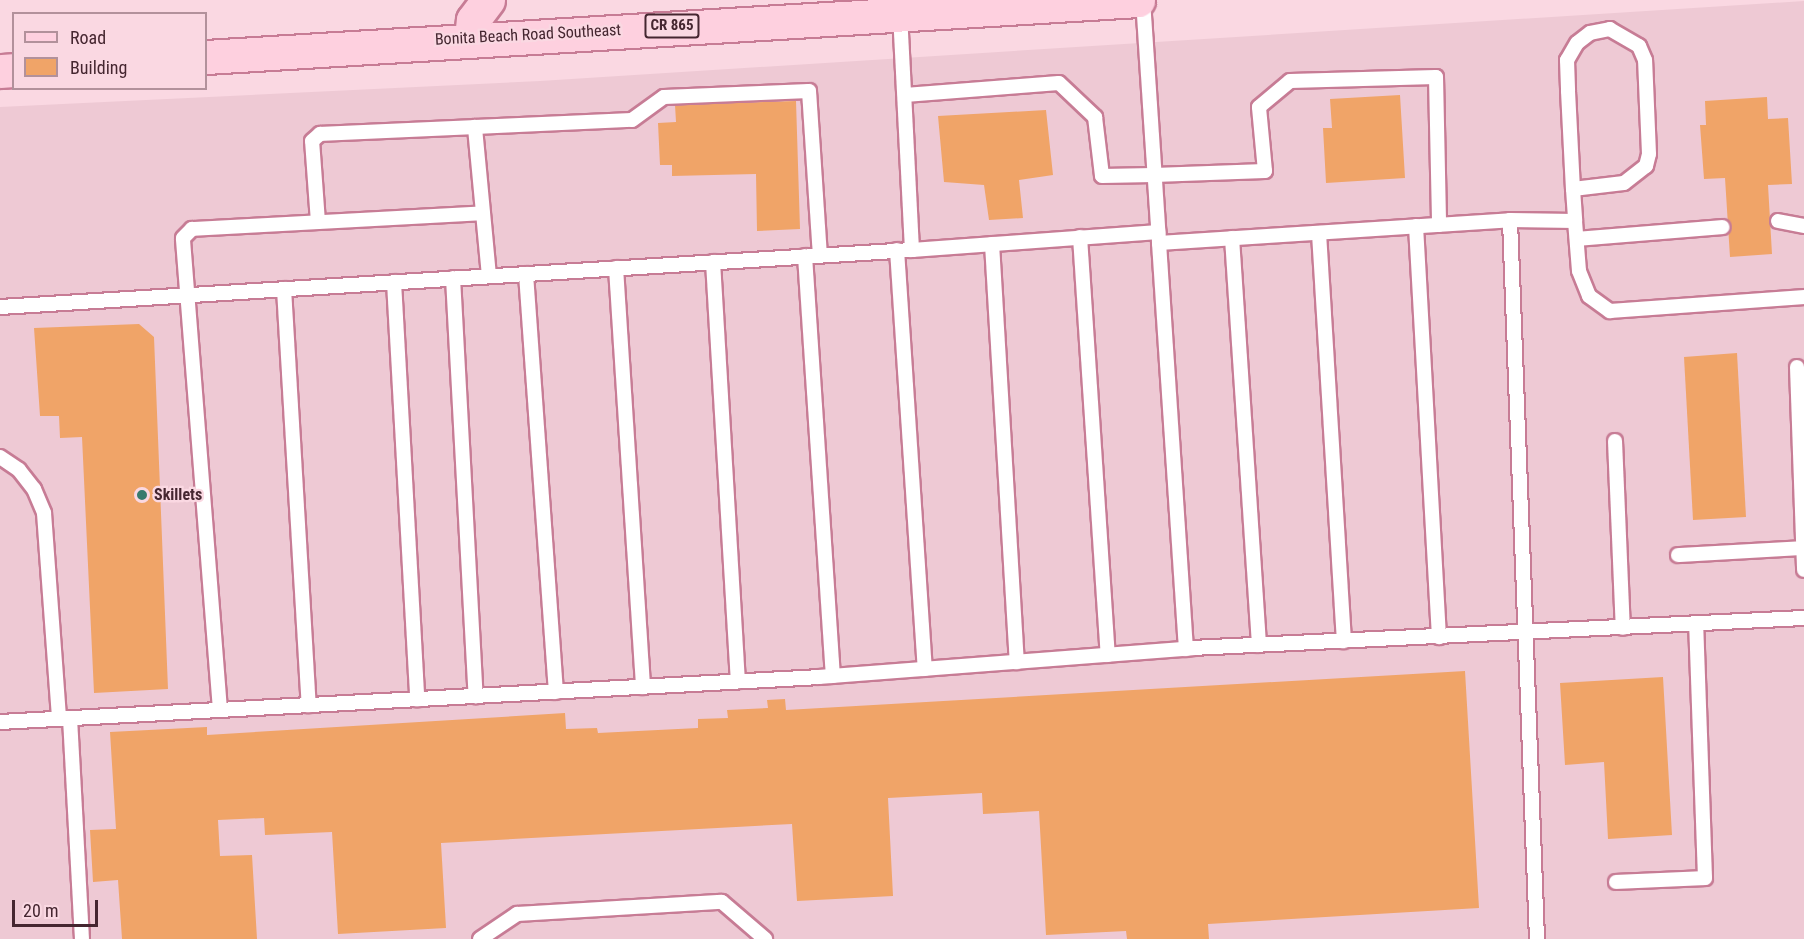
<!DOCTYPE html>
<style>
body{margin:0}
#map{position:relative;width:1804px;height:939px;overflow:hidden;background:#fad8e2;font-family:"Roboto Condensed",sans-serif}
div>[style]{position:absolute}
.built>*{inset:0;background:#eec9d4}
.building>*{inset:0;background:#f0a468}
.roads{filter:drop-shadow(2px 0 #c77c95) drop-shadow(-2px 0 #c77c95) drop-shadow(0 2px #c77c95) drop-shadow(0 -2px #c77c95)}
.lane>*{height:14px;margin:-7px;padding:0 7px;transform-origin:7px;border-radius:7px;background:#fff}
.primary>*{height:33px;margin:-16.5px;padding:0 16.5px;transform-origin:16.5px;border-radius:16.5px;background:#fed0df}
.dots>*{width:16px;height:16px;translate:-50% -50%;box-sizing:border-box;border:3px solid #fad8e2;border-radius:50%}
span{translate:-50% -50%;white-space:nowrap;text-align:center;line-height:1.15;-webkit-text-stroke:4.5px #fad8e2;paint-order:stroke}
.shield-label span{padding:2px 4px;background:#fad8e2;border:2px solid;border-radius:4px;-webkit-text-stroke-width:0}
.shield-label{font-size:15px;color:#452630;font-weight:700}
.street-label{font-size:16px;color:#452630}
.poi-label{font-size:16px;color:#452630;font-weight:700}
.left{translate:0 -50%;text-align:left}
.legend{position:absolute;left:12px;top:12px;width:195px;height:78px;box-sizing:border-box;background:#fad8e2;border:2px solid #b2919b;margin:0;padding:8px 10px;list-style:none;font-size:18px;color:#452630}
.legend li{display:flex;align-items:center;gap:12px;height:30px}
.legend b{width:30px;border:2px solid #b2919b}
.scale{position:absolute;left:12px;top:900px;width:86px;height:27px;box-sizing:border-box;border:3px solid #452630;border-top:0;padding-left:8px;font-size:18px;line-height:21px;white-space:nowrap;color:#452630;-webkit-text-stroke:4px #fad8e2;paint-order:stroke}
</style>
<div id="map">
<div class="built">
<div style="clip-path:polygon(1804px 1px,1804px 939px,0 939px,0 107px,540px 81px)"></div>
</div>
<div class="building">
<div style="clip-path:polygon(1400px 95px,1405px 178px,1326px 183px,1323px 128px,1332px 128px,1330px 99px)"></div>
<div style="clip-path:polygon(1767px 97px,1768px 119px,1788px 118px,1792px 184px,1768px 185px,1772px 254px,1730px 257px,1725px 178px,1704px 179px,1700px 125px,1706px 125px,1705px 101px)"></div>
<div style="clip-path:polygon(796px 101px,800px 229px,757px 231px,756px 174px,672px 176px,672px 165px,660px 165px,658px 123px,676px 122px,675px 105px)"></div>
<div style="clip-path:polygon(1046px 110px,1053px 175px,1019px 180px,1023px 218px,989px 220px,984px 185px,944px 182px,938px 116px)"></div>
<div style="clip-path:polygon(139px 324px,154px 337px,168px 689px,94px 693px,82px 437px,60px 438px,59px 416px,40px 416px,34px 328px)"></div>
<div style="clip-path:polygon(1737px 353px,1746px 517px,1693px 520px,1684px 357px)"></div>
<div style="clip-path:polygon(1465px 671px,1479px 908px,1208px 924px,1209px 939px,1127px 939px,1126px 931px,1046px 935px,1039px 811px,983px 814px,982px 793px,888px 798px,893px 896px,797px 901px,792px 824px,441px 843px,446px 928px,338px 934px,332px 832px,265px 835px,264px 818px,218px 820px,220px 856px,252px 855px,257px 939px,122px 939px,118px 880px,93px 882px,90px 830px,116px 829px,110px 732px,207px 727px,207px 735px,565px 713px,566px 729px,597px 728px,598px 733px,698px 728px,698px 719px,728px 718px,727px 710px,768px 708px,767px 700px,785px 699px,786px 710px)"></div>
<div style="clip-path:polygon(1663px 677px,1672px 835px,1608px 839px,1604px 762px,1565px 765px,1560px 683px)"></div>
</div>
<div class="roads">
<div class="lane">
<div style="left:1143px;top:0;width:244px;rotate:86.2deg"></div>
<div style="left:1159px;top:243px;width:352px;rotate:-3.7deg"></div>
<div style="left:1510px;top:220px;width:65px;rotate:0.9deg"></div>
<div style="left:1575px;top:221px;width:50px;rotate:85.4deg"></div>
<div style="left:1579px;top:271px;width:27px;rotate:68deg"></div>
<div style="left:1589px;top:296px;width:26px;rotate:36deg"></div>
<div style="left:1610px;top:311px;width:195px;rotate:-4.1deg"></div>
<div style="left:905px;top:95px;width:154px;rotate:-4.5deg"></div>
<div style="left:1059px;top:83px;width:50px;rotate:43.4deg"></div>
<div style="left:1095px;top:117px;width:59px;rotate:83.2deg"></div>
<div style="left:1102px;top:176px;width:52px;rotate:-1.1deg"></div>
<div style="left:1154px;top:175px;width:111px;rotate:-2.1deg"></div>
<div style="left:1265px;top:171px;width:64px;rotate:-95.4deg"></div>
<div style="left:1259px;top:107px;width:40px;rotate:-40deg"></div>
<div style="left:1290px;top:81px;width:146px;rotate:-1.6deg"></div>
<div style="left:1436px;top:77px;width:148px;rotate:88.8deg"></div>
<div style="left:1573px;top:189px;width:51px;rotate:-6.7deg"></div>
<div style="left:1624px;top:183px;width:28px;rotate:-38deg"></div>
<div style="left:1646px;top:166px;width:12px;rotate:-76deg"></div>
<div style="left:1649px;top:154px;width:94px;rotate:-92.4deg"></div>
<div style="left:1645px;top:60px;width:15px;rotate:-113deg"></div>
<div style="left:1639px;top:46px;width:34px;rotate:-150deg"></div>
<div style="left:1610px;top:29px;width:20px;rotate:169deg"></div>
<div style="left:1590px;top:33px;width:16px;rotate:142deg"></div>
<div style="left:1577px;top:43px;width:20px;rotate:120deg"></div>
<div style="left:1567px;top:60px;width:31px;rotate:88deg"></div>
<div style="left:1568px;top:91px;width:98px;rotate:87.1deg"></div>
<div style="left:1573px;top:189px;width:32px;rotate:86deg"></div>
<div style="left:1510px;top:220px;width:720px;rotate:87.85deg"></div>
<div style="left:1778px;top:221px;width:26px;rotate:11deg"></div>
<div style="left:318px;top:222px;width:81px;rotate:-94.2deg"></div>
<div style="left:312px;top:141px;width:11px;rotate:-41deg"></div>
<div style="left:320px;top:134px;width:155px;rotate:-2.6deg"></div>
<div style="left:1416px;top:226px;width:412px;rotate:86.8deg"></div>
<div style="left:1319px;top:233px;width:409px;rotate:86.5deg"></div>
<div style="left:1080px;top:237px;width:419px;rotate:86.2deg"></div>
<div style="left:1232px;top:238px;width:408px;rotate:86.2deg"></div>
<div style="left:1577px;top:239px;width:146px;rotate:-4.7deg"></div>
<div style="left:1159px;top:243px;width:407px;rotate:86.2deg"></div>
<div style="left:992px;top:244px;width:419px;rotate:86.6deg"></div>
<div style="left:897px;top:250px;width:420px;rotate:86.2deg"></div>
<div style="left:912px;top:250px;width:247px;rotate:-4.2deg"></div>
<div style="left:805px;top:256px;width:421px;rotate:86.2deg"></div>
<div style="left:713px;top:262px;width:420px;rotate:86.6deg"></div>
<div style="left:616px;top:268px;width:420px;rotate:86.3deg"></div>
<div style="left:526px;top:274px;width:419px;rotate:85.9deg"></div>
<div style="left:489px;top:276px;width:150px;rotate:-95.4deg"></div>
<div style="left:475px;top:127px;width:157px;rotate:-2.6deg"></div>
<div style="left:632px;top:120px;width:39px;rotate:-36deg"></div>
<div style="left:664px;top:97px;width:145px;rotate:-2.4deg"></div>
<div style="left:809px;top:91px;width:164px;rotate:86.2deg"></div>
<div style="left:453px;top:278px;width:419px;rotate:86.9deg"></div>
<div style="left:394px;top:282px;width:418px;rotate:86.8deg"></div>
<div style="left:284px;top:289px;width:417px;rotate:86.6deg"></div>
<div style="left:0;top:307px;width:914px;rotate:-3.58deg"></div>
<div style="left:912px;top:250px;width:236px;rotate:-92.9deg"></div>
<div style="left:1797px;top:367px;width:203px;rotate:88deg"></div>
<div style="left:1615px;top:441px;width:187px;rotate:87.6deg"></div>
<div style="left:0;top:457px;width:23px;rotate:34deg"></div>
<div style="left:19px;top:470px;width:24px;rotate:52deg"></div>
<div style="left:34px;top:489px;width:26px;rotate:67deg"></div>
<div style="left:44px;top:513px;width:206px;rotate:85.8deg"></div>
<div style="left:1678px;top:555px;width:125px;rotate:-3.2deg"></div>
<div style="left:220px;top:710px;width:473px;rotate:-94.5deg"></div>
<div style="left:183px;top:238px;width:13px;rotate:-45deg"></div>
<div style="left:192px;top:229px;width:291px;rotate:-3.1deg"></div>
<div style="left:70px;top:718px;width:221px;rotate:86.9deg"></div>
<div style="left:0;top:722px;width:820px;rotate:-3.14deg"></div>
<div style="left:819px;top:677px;width:374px;rotate:-4.4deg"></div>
<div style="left:1192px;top:648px;width:613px;rotate:-2.81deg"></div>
<div style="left:1616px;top:882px;width:89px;rotate:-2.6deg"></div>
<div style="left:1705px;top:878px;width:254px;rotate:-92deg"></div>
<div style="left:480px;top:939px;width:45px;rotate:-34deg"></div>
<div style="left:517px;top:914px;width:205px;rotate:-3.4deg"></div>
<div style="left:722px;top:902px;width:57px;rotate:40.7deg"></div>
</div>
<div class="primary">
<div style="left:471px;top:38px;width:18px;rotate:-84deg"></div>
<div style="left:473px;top:20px;width:25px;rotate:-53deg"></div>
<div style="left:206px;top:57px;width:934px;rotate:-3.5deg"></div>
<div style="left:0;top:71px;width:14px;rotate:-4deg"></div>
</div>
</div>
<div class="dots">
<div style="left:142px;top:495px;background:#387b6e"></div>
</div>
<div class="shield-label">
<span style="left:672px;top:26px">CR 865</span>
</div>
<div class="street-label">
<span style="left:528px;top:35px;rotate:-3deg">Bonita Beach Road Southeast</span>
</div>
<div class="poi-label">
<span class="left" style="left:154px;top:495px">Skillets</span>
</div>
<ul class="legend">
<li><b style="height:8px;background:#fed0df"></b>Road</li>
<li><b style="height:16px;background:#f0a468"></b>Building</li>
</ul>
<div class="scale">20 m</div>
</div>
